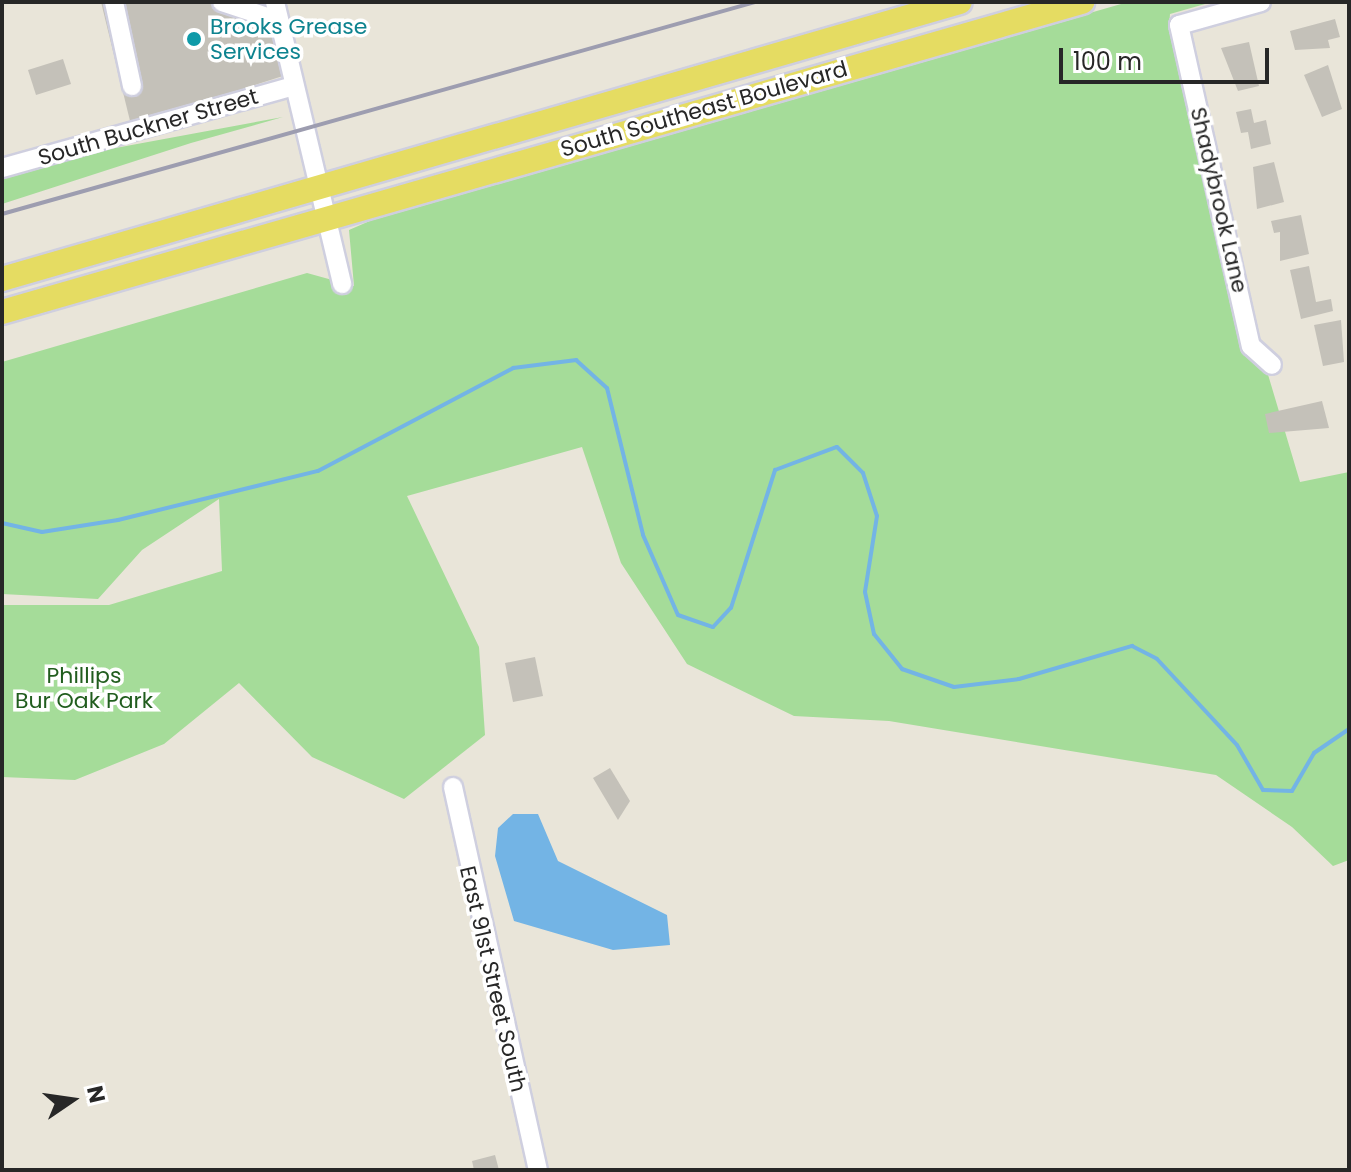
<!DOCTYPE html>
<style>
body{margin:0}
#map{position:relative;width:1351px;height:1172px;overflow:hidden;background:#e9e5d9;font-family:Poppins,sans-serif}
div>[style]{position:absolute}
.green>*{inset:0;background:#a5dc99}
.water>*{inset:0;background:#73b4e5}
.stream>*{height:4px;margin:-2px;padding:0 2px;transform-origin:2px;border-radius:2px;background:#73b4e5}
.building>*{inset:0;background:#c4c1b9}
.roads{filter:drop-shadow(2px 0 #cfcfdf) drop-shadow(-2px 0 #cfcfdf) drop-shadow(0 2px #cfcfdf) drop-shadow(0 -2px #cfcfdf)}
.minor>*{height:18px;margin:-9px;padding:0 9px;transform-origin:9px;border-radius:9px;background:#fff}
.major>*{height:24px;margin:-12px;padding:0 12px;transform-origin:12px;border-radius:12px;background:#e5dc62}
.rail>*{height:4px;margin:-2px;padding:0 2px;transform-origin:2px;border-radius:2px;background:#9d9db0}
.dots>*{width:22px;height:22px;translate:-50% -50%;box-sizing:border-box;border:4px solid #fff;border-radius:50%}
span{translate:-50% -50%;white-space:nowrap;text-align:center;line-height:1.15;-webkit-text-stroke:7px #fff;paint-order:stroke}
.culture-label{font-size:22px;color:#0d838f}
.left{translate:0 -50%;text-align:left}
.street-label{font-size:22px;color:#272727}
.park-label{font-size:22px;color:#215d1e}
.frame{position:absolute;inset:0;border:4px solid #272727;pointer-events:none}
.north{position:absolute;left:32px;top:1060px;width:80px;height:80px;-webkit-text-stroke:6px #fff;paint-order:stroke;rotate:77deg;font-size:22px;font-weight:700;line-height:32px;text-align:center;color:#272727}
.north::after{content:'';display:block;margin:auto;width:28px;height:36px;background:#272727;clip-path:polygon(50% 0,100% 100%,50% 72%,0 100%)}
.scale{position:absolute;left:1059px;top:48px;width:210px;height:36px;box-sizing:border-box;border:4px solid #272727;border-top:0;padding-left:10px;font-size:24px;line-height:28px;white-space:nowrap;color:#272727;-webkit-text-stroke:6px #fff;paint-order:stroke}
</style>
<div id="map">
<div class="green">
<div style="clip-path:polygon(1128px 2px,1212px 2px,1170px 14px,1169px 27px,1179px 25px,1227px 237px,1300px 482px,1349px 472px,1349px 860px,1333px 866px,1292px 827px,1216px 775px,889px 721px,794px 716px,687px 664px,621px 563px,582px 447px,407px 496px,479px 647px,485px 735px,404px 799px,312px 757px,239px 683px,164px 744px,75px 780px,2px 777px,2px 605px,109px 605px,222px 571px,219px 499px,142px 550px,98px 599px,2px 594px,2px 362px,307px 273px,354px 286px,349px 230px,379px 217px)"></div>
<div style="clip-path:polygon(283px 117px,191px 143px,2px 204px,2px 169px)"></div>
</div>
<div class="water">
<div style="clip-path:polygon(513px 814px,538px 814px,558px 861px,667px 915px,670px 945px,613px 950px,514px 921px,495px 856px,498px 828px)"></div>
</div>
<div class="stream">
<div style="left:2px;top:523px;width:41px;rotate:12.7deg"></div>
<div style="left:42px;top:532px;width:77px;rotate:-9deg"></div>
<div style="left:118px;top:520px;width:206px;rotate:-13.8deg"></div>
<div style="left:318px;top:471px;width:221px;rotate:-27.8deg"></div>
<div style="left:513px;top:368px;width:64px;rotate:-7.2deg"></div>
<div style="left:576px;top:360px;width:42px;rotate:42.1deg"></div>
<div style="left:607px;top:388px;width:151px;rotate:76.2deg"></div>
<div style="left:643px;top:535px;width:87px;rotate:66.4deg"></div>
<div style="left:678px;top:615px;width:37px;rotate:19deg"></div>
<div style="left:713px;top:627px;width:26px;rotate:-47deg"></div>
<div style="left:731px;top:608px;width:145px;rotate:-72.3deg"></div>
<div style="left:775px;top:470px;width:66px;rotate:-20.4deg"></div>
<div style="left:837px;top:447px;width:37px;rotate:45deg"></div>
<div style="left:863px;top:473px;width:45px;rotate:72deg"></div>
<div style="left:877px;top:516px;width:77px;rotate:99deg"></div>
<div style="left:865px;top:592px;width:43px;rotate:77.9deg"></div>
<div style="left:874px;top:634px;width:45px;rotate:51.3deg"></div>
<div style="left:902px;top:669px;width:55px;rotate:19.1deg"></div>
<div style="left:954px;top:687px;width:65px;rotate:-7deg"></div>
<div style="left:1019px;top:679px;width:118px;rotate:-16.3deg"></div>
<div style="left:1132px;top:646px;width:28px;rotate:27deg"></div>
<div style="left:1157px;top:659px;width:117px;rotate:47.1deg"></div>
<div style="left:1237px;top:745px;width:52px;rotate:60deg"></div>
<div style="left:1263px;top:790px;width:29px;rotate:2deg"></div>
<div style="left:1292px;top:791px;width:44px;rotate:-59.9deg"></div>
<div style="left:1314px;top:753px;width:42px;rotate:-34.4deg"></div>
</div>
<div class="building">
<div style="clip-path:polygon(101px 2px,269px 2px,286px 75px,131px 125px)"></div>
<div style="clip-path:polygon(1335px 19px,1340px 37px,1328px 40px,1330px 48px,1295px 50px,1290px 31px)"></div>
<div style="clip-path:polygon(1249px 42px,1259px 86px,1238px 91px,1221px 48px)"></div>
<div style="clip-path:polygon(63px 59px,71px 84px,36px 95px,28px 70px)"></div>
<div style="clip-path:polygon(1328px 65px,1342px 109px,1322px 117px,1304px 75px)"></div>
<div style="clip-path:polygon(1251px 109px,1254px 123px,1266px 120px,1271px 144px,1251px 149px,1248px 132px,1241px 133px,1236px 112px)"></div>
<div style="clip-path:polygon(1274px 162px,1284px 202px,1257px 209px,1253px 167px)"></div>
<div style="clip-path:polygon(1301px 215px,1309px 254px,1280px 261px,1280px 232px,1274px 233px,1271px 221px)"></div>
<div style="clip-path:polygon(1309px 266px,1316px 302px,1331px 299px,1333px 311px,1301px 319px,1290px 270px)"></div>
<div style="clip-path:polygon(1341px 320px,1344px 362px,1323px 366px,1314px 325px)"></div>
<div style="clip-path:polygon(1322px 401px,1329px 428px,1269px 433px,1265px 414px)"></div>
<div style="clip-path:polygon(535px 657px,543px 696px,513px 702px,505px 663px)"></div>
<div style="clip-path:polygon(610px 768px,630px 801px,618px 820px,593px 778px)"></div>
<div style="clip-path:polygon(495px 1155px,499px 1170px,474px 1170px,472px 1161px)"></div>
</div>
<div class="roads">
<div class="minor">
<div style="left:114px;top:2px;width:86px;rotate:77.9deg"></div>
<div style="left:222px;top:2px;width:60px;rotate:18.4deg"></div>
<div style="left:275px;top:2px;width:290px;rotate:76.6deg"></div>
<div style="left:1261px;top:2px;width:85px;rotate:164.3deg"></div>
<div style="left:1179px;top:25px;width:329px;rotate:77.4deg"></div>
<div style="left:1251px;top:346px;width:28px;rotate:42deg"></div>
<div style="left:2px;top:168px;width:303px;rotate:-15.7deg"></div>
<div style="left:453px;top:787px;width:392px;rotate:77.5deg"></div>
</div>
<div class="major">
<div style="left:2px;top:279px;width:997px;rotate:-16.13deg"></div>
<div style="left:2px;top:312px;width:1124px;rotate:-16.02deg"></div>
</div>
</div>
<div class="rail">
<div style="left:2px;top:214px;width:782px;rotate:-15.72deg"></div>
</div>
<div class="dots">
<div style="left:194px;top:39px;background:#0f9aa8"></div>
</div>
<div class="culture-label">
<span class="left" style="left:210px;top:39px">Brooks Grease<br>Services</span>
</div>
<div class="street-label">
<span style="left:704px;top:109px;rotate:-16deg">South Southeast Boulevard</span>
<span style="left:148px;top:127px;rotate:-16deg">South Buckner Street</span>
<span style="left:1219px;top:200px;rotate:77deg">Shadybrook Lane</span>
<span style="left:493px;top:979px;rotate:77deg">East 91st Street South</span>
</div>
<div class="park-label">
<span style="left:84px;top:688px">Phillips<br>Bur Oak Park</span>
</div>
<div class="frame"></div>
<div class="north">N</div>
<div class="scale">100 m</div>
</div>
